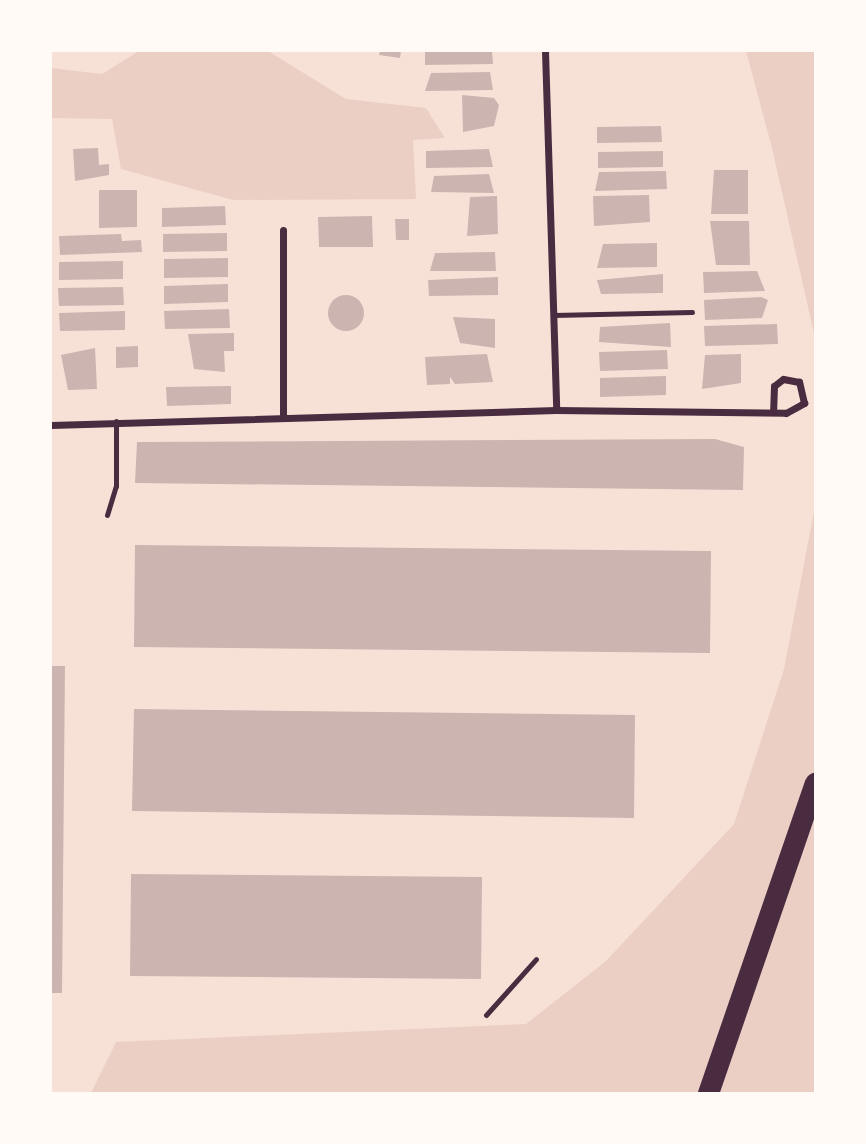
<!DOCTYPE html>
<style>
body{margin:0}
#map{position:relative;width:866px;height:1144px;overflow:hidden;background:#f7e1d7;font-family:Manrope,sans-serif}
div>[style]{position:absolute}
.green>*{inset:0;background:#ebcfc5}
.building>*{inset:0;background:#ccb4b1}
.round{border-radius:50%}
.service>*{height:5px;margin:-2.5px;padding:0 2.5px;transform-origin:2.5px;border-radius:2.5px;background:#4a2c40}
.minor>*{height:7px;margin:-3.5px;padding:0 3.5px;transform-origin:3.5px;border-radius:3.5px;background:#4a2c40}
.motorway>*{height:21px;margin:-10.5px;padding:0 10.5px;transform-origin:10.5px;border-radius:10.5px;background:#4a2c40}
span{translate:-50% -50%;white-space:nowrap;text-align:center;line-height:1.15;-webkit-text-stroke:5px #fffaf5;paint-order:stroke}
.frame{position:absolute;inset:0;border:52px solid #fffaf5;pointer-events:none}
</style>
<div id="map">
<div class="green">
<div style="clip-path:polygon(139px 51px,268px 51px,346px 99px,426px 108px,445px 138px,413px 140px,416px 199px,233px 200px,121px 169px,112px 119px,51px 118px,51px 68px,102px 74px)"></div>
<div style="clip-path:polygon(746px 51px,815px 51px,815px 338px,772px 148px)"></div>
<div style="clip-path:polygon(815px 506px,815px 1093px,91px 1093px,116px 1042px,526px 1024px,606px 961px,734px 824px,784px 669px)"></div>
</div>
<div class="building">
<div style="clip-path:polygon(380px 51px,401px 51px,400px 58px,379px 55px)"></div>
<div style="clip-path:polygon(425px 51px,492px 51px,493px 64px,425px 65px)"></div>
<div style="clip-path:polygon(431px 73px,490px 72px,493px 90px,425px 91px)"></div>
<div style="clip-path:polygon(462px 95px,494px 98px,499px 105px,494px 126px,463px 132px)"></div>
<div style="clip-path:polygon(661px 126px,662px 142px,597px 143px,597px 127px)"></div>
<div style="clip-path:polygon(98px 148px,99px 165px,109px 164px,109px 175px,75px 181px,73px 149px)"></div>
<div style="clip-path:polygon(426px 151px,489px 149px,493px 167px,426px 168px)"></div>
<div style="clip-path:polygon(663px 151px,663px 167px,598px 168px,598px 152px)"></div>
<div style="clip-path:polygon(714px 170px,748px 170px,748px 214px,711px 214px)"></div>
<div style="clip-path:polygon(666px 171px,667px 189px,595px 191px,599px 172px)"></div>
<div style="clip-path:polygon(489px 174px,494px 193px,431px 192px,434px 176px)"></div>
<div style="clip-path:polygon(99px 190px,137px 190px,137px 227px,99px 228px)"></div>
<div style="clip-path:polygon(649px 195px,650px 222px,594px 226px,593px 196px)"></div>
<div style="clip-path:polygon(497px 196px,498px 234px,467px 236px,470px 197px)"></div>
<div style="clip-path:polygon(225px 206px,226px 225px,162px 227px,162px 208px)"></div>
<div style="clip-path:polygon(372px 216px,373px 247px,319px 247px,318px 217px)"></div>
<div style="clip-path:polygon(395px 219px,409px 219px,409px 240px,396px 240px)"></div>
<div style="clip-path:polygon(710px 221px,749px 221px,750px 265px,716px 265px)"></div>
<div style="clip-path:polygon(227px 233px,227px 251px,163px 252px,163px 234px)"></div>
<div style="clip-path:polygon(121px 234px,122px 241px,141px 240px,142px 252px,60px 255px,59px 236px)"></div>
<div style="clip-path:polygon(657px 243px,657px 267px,597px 268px,603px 244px)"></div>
<div style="clip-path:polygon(495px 252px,496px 271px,430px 271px,435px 253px)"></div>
<div style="clip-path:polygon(228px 258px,228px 277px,164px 278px,164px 259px)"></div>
<div style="clip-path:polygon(123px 261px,123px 279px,59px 280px,59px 262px)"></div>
<div style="clip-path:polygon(757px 271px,765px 291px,704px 293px,703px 272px)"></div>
<div style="clip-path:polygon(663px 274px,663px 293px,601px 294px,597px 280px)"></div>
<div style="clip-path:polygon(498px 277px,498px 295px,429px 296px,428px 280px)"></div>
<div style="clip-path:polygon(228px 284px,228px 302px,164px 304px,164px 286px)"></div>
<div style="clip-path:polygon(123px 287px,124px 305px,59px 306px,58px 288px)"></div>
<div class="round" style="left:328px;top:295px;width:36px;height:36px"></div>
<div style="clip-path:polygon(761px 297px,768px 300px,762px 318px,705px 320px,704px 300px)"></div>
<div style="clip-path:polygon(229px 309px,230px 328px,165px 329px,164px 311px)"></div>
<div style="clip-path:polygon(125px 311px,125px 330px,60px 331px,59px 313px)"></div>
<div style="clip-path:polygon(453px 317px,495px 319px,495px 348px,460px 343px)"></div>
<div style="clip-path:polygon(670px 323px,671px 347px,599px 342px,600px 327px)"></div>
<div style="clip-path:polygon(777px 324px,778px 344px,705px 346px,704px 326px)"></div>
<div style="clip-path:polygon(234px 333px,234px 351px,224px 351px,225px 372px,194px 369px,188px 334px)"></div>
<div style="clip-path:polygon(138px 346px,138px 367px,116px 368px,116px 347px)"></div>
<div style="clip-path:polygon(95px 348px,97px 389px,68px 390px,61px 355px)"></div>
<div style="clip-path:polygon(667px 350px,668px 369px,600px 371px,599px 352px)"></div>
<div style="clip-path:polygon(487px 354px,493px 382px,455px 384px,450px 377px,450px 384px,427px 385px,425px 357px)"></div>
<div style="clip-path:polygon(741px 354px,741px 383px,702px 389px,705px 355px)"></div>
<div style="clip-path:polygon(666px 376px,666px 395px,600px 397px,600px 378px)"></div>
<div style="clip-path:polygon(231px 386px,231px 404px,167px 406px,166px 387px)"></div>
<div style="clip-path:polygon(715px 439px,744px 447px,743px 490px,135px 483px,137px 442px)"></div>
<div style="clip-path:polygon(135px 545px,711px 551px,710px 653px,134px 647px)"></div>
<div style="clip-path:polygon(51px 666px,65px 666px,62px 993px,51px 993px)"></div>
<div style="clip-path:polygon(134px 709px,635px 715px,634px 818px,132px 811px)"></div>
<div style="clip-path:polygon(131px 874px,482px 877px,481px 979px,130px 976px)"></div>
</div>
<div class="service">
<div style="left:553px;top:315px;width:139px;rotate:-1.2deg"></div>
<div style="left:107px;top:515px;width:30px;rotate:-73deg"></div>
<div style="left:116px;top:486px;width:65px;rotate:-90deg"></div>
<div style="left:486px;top:1015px;width:75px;rotate:-48.2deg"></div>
</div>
<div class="minor">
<div style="left:545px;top:51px;width:359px;rotate:88.2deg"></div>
<div style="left:283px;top:230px;width:186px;rotate:90deg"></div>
<div style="left:51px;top:425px;width:505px;rotate:-1.7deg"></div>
<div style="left:556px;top:410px;width:230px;rotate:0.7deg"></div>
<div style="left:786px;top:413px;width:21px;rotate:-29deg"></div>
<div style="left:804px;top:403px;width:22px;rotate:-103deg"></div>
<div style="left:799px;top:382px;width:16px;rotate:-169deg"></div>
<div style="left:783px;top:379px;width:11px;rotate:142deg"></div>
<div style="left:774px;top:386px;width:26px;rotate:92deg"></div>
</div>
<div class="motorway">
<div style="left:708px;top:1093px;width:328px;rotate:-71deg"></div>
</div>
<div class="frame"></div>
</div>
